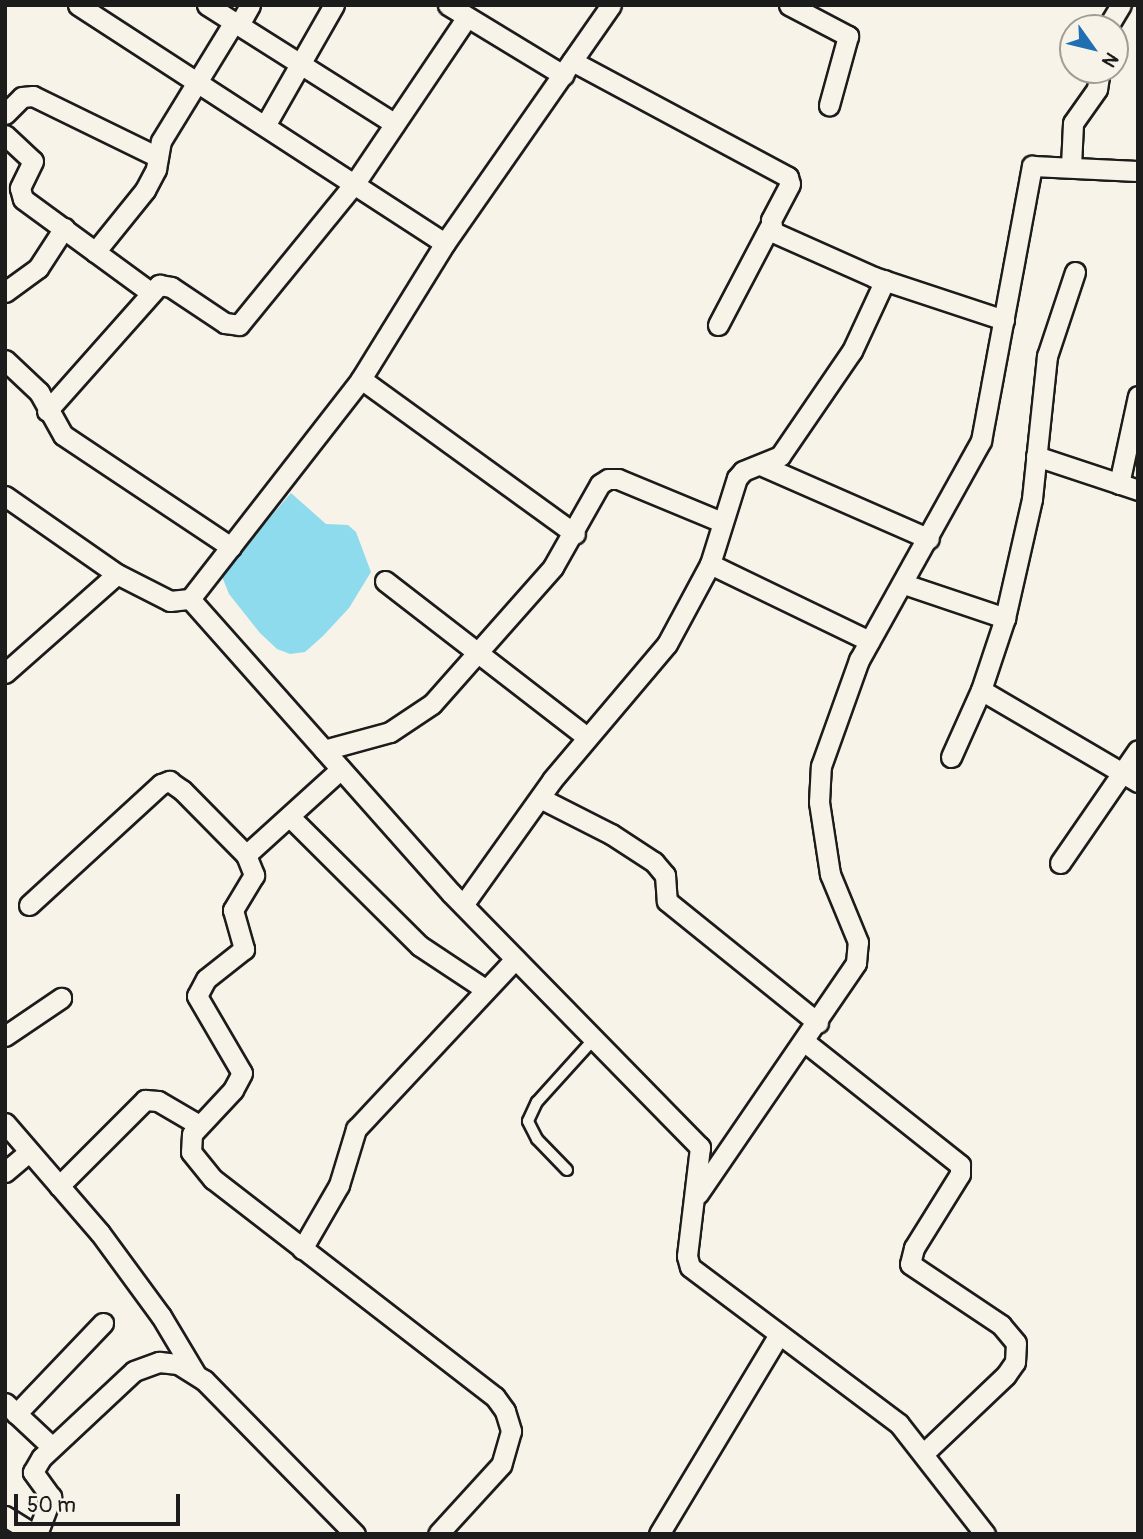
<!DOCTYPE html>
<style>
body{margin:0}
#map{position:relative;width:1143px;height:1539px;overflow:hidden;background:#f7f3e8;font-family:Pangolin,sans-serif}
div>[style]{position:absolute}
.water>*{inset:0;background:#8edbee}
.roads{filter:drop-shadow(2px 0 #1c1c1c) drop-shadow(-2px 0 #1c1c1c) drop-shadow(0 2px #1c1c1c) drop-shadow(0 -2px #1c1c1c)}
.service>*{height:10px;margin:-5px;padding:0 5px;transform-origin:5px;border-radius:5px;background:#f7f3e8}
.minor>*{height:19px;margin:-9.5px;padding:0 9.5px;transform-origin:9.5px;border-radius:9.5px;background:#f7f3e8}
span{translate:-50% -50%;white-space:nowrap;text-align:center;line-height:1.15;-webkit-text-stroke:5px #f7f3e8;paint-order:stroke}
.frame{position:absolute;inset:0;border:7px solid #1c1c1c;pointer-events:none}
.north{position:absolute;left:1059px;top:14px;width:70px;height:70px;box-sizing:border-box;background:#f7f3e8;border:2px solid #9f9d96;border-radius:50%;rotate:124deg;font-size:19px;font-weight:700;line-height:28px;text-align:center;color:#1c1c1c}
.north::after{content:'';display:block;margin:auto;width:24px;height:32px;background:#1f6fb2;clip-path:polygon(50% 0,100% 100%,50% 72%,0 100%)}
.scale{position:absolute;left:14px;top:1494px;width:166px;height:32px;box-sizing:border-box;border:4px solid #1c1c1c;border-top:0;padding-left:9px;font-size:21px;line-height:24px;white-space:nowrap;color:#1c1c1c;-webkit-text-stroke:5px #f7f3e8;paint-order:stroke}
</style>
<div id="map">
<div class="water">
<div style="clip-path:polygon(291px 493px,326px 524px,348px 525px,356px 532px,371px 572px,349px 608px,323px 636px,305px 652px,290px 654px,277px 649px,260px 633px,229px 594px,221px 574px)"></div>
</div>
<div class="roads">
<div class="service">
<div style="left:567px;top:1170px;width:43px;rotate:-134.1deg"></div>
<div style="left:537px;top:1139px;width:20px;rotate:-117deg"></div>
<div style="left:528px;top:1121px;width:21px;rotate:-65deg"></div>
<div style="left:537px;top:1102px;width:84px;rotate:-47.9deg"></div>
</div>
<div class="minor">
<div style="left:78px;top:5px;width:437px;rotate:33deg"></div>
<div style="left:207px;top:5px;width:222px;rotate:32.3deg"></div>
<div style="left:448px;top:5px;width:135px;rotate:31.3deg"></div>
<div style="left:789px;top:5px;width:67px;rotate:27.7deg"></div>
<div style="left:848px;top:36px;width:72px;rotate:105.4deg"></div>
<div style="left:239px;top:25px;width:23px;rotate:-61deg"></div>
<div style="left:1107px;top:28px;width:27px;rotate:-59deg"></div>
<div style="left:572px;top:61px;width:245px;rotate:28.2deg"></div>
<div style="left:788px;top:177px;width:7px;rotate:74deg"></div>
<div style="left:790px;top:184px;width:41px;rotate:117.8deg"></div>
<div style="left:771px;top:220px;width:12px;rotate:81deg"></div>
<div style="left:773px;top:232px;width:111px;rotate:24deg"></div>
<div style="left:874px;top:277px;width:137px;rotate:18.3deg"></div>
<div style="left:5px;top:114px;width:24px;rotate:-45deg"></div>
<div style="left:22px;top:97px;width:11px;rotate:-5deg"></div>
<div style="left:33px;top:96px;width:139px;rotate:26deg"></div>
<div style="left:266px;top:124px;width:137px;rotate:-60.3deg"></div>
<div style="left:5px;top:135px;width:38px;rotate:43deg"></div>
<div style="left:33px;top:161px;width:30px;rotate:116deg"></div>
<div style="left:20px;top:188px;width:11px;rotate:75deg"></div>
<div style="left:23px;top:199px;width:157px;rotate:36.2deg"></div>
<div style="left:1071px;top:166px;width:43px;rotate:-87.3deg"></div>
<div style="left:1073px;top:123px;width:42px;rotate:-54.8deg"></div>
<div style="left:1097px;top:89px;width:19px;rotate:-81deg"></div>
<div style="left:95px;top:252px;width:80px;rotate:-51.1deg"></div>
<div style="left:145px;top:190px;width:24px;rotate:-62deg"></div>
<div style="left:156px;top:169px;width:28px;rotate:-80deg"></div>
<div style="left:161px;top:141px;width:140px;rotate:-58.5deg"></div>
<div style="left:1075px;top:272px;width:89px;rotate:108.4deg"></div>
<div style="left:1047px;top:356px;width:144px;rotate:96deg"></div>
<div style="left:1032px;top:499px;width:122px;rotate:102.8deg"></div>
<div style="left:1005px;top:618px;width:76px;rotate:108.4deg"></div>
<div style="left:981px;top:690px;width:182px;rotate:30.4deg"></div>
<div style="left:5px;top:292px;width:41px;rotate:-36deg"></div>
<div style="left:38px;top:268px;width:48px;rotate:-57deg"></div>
<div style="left:718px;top:325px;width:110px;rotate:-62.3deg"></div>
<div style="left:5px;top:360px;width:47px;rotate:43.3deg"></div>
<div style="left:39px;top:392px;width:49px;rotate:60.8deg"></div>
<div style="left:63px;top:435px;width:202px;rotate:33.7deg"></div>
<div style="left:361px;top:379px;width:264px;rotate:35.9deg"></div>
<div style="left:47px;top:411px;width:169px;rotate:-48.4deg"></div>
<div style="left:159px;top:285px;width:12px;rotate:9deg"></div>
<div style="left:171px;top:287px;width:65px;rotate:33.7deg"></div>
<div style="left:225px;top:323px;width:14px;rotate:8deg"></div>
<div style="left:239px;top:325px;width:183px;rotate:-50.8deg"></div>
<div style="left:355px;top:183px;width:200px;rotate:-56deg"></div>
<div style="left:1036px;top:456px;width:108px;rotate:18.4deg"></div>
<div style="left:763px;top:466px;width:181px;rotate:23.7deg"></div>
<div style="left:1119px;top:484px;width:90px;rotate:-77.8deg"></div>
<div style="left:5px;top:496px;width:136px;rotate:34.9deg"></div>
<div style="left:117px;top:574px;width:59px;rotate:27deg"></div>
<div style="left:170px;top:601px;width:20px;rotate:-6deg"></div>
<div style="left:190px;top:599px;width:279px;rotate:-52.1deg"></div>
<div style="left:361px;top:379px;width:160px;rotate:-58.3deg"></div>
<div style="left:445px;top:243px;width:290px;rotate:-55.1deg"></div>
<div style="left:710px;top:564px;width:177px;rotate:25.8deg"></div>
<div style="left:385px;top:581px;width:255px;rotate:37.7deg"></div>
<div style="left:904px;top:584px;width:107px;rotate:18.6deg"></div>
<div style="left:190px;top:599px;width:393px;rotate:48.4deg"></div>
<div style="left:451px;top:893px;width:356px;rotate:45.6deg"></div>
<div style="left:700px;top:1147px;width:110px;rotate:96.8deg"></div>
<div style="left:687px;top:1256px;width:11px;rotate:75deg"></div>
<div style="left:690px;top:1267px;width:261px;rotate:36.9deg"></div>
<div style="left:899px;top:1424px;width:140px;rotate:52deg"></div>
<div style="left:5px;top:673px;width:149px;rotate:-41.5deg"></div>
<div style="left:324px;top:750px;width:68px;rotate:-15.3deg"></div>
<div style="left:390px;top:732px;width:50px;rotate:-33.7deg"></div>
<div style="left:432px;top:704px;width:183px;rotate:-48.5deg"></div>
<div style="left:553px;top:567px;width:95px;rotate:-60.5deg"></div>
<div style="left:600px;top:484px;width:9px;rotate:-32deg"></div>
<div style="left:608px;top:479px;width:10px"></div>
<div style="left:618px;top:479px;width:113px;rotate:22.5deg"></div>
<div style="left:951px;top:757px;width:73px;rotate:-65.9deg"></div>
<div style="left:540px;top:798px;width:80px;rotate:26.9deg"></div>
<div style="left:611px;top:834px;width:51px;rotate:33.1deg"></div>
<div style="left:654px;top:862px;width:17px;rotate:50deg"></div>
<div style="left:665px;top:875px;width:26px;rotate:86deg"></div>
<div style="left:667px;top:901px;width:194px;rotate:38.9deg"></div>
<div style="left:290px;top:817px;width:183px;rotate:44.8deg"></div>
<div style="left:420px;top:946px;width:78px;rotate:33.5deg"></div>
<div style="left:246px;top:855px;width:22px;rotate:68deg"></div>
<div style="left:254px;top:875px;width:41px;rotate:121deg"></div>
<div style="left:233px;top:910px;width:41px;rotate:74.2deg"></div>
<div style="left:244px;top:949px;width:48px;rotate:141.7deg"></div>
<div style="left:206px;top:979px;width:19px;rotate:118deg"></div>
<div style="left:197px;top:996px;width:89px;rotate:59.7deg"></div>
<div style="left:242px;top:1073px;width:19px;rotate:118deg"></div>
<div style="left:233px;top:1090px;width:60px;rotate:133deg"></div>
<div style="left:192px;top:1134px;width:18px;rotate:93deg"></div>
<div style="left:191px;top:1152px;width:35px;rotate:51deg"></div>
<div style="left:213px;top:1179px;width:356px;rotate:37.7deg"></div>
<div style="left:495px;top:1397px;width:17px;rotate:54deg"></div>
<div style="left:505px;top:1411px;width:21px;rotate:73deg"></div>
<div style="left:511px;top:1431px;width:35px;rotate:106deg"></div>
<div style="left:501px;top:1465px;width:93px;rotate:132.4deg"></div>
<div style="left:1060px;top:863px;width:137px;rotate:-55.4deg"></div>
<div style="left:29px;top:905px;width:179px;rotate:-42.5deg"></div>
<div style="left:161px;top:784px;width:9px;rotate:-21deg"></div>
<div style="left:169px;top:781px;width:16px;rotate:35deg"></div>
<div style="left:182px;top:790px;width:91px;rotate:45.4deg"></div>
<div style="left:246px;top:855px;width:128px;rotate:-42.2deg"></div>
<div style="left:463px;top:905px;width:153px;rotate:-54.5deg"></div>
<div style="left:552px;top:780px;width:178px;rotate:-49.8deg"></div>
<div style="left:667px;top:644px;width:91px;rotate:-61.7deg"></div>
<div style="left:710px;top:564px;width:90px;rotate:-72.6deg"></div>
<div style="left:737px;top:478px;width:9px;rotate:-49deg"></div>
<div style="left:743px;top:471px;width:40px;rotate:-22deg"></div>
<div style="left:780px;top:456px;width:127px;rotate:-55.6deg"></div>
<div style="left:852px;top:351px;width:78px;rotate:-65.1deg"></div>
<div style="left:5px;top:1036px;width:68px;rotate:-34.2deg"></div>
<div style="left:805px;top:1042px;width:198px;rotate:38.4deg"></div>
<div style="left:960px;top:1165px;width:9px;rotate:90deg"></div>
<div style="left:960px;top:1174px;width:87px;rotate:121.9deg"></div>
<div style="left:914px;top:1248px;width:16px;rotate:104deg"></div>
<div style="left:910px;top:1264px;width:110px;rotate:33.8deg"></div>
<div style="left:1001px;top:1325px;width:23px;rotate:50deg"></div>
<div style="left:1016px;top:1343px;width:19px;rotate:93deg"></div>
<div style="left:1015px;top:1362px;width:16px;rotate:125deg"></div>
<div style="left:1006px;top:1375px;width:113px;rotate:136.4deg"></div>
<div style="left:5px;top:1123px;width:145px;rotate:49.2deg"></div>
<div style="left:100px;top:1233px;width:103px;rotate:53.7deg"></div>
<div style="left:161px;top:1316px;width:66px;rotate:59.2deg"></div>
<div style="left:5px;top:1172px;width:31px;rotate:-40deg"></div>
<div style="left:59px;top:1186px;width:122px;rotate:-45deg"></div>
<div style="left:145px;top:1100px;width:13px;rotate:4deg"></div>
<div style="left:158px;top:1101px;width:48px;rotate:30.3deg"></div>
<div style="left:698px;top:1194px;width:280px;rotate:-55.6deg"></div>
<div style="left:856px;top:963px;width:21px;rotate:-85deg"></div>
<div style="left:858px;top:942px;width:74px;rotate:-112.4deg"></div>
<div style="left:830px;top:874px;width:73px;rotate:-98.7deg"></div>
<div style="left:819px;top:802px;width:36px;rotate:-87deg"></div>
<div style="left:821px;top:766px;width:113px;rotate:-70.3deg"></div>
<div style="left:859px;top:660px;width:251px;rotate:-60.9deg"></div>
<div style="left:981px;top:441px;width:280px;rotate:-79.5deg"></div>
<div style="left:1032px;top:166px;width:106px;rotate:2.7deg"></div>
<div style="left:302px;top:1249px;width:74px;rotate:-60deg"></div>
<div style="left:339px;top:1185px;width:59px;rotate:-73.1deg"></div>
<div style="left:356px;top:1129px;width:233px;rotate:-46.9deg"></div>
<div style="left:5px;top:1403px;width:64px;rotate:43.1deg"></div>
<div style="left:16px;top:1414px;width:126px;rotate:-46.3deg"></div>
<div style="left:5px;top:1516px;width:34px;rotate:32deg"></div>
<div style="left:37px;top:1534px;width:40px;rotate:-69deg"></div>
<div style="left:51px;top:1497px;width:31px;rotate:-126deg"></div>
<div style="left:33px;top:1472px;width:16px;rotate:-60deg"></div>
<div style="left:41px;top:1458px;width:127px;rotate:-43.1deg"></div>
<div style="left:134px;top:1371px;width:27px;rotate:-20deg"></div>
<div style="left:159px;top:1362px;width:19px;rotate:6deg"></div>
<div style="left:178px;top:1364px;width:31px;rotate:32deg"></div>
<div style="left:204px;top:1380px;width:216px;rotate:45.6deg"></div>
<div style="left:659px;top:1534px;width:233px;rotate:-59deg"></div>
</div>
</div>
<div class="frame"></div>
<div class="north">N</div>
<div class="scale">50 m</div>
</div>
